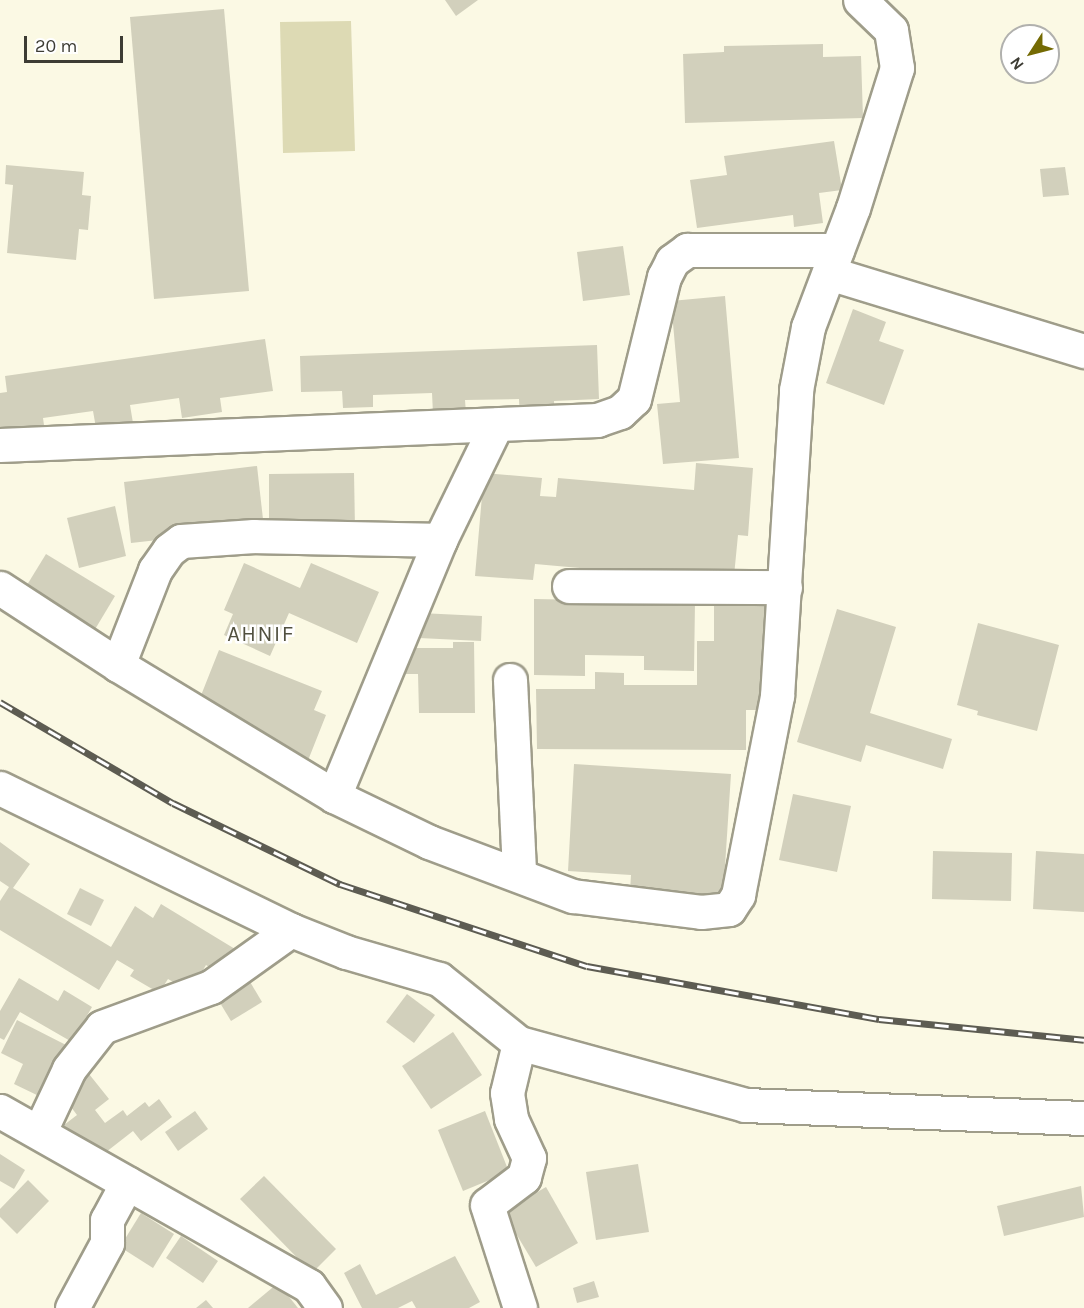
<!DOCTYPE html>
<style>
body{margin:0}
#map{position:relative;width:1084px;height:1308px;overflow:hidden;background:#fbf9e4;font-family:Karla,sans-serif}
div>[style]{position:absolute}
.green>*{inset:0;background:#dddab4}
.building>*{inset:0;background:#d2d0bc}
.roads{filter:drop-shadow(2px 0 #9f9d8a) drop-shadow(-2px 0 #9f9d8a) drop-shadow(0 2px #9f9d8a) drop-shadow(0 -2px #9f9d8a)}
.minor>*{height:33px;margin:-16.5px;padding:0 16.5px;transform-origin:16.5px;border-radius:16.5px;background:#fff}
.rail>*{height:7px;margin-top:-3.5px;transform-origin:0;background:repeating-linear-gradient(90deg,#fff 0 14px,#5d5c52 0 28px);box-sizing:border-box;border-block:2px solid #5d5c52}
span{translate:-50% -50%;white-space:nowrap;text-align:center;line-height:1.15;-webkit-text-stroke:5px #fff;paint-order:stroke}
.quarter-label{font-size:22px;color:#51503f;letter-spacing:1.5px}
.north{position:absolute;left:1000px;top:24px;width:60px;height:60px;box-sizing:border-box;background:#fff;border:2px solid #b1b1ae;border-radius:50%;rotate:234deg;font-size:16px;font-weight:700;line-height:24px;text-align:center;color:#3d3c34}
.north::after{content:'';display:block;margin:auto;width:21px;height:27px;background:#746a03;clip-path:polygon(50% 0,100% 100%,50% 72%,0 100%)}
.scale{position:absolute;left:24px;top:36px;width:99px;height:27px;box-sizing:border-box;border:3px solid #3d3c34;border-top:0;padding-left:8px;font-size:18px;line-height:21px;white-space:nowrap;color:#3d3c34;-webkit-text-stroke:4px #fff;paint-order:stroke}
</style>
<div id="map">
<div class="green">
<div style="clip-path:polygon(351px 21px,355px 151px,283px 153px,280px 22px)"></div>
</div>
<div class="building">
<div style="clip-path:polygon(445px 0,478px 0,456px 16px)"></div>
<div style="clip-path:polygon(224px 9px,249px 291px,154px 299px,130px 17px)"></div>
<div style="clip-path:polygon(823px 44px,823px 57px,861px 56px,863px 118px,685px 123px,683px 54px,724px 52px,724px 46px)"></div>
<div style="clip-path:polygon(834px 141px,842px 190px,819px 193px,823px 223px,794px 227px,793px 215px,697px 228px,690px 180px,727px 175px,724px 156px)"></div>
<div style="clip-path:polygon(6px 165px,84px 172px,82px 195px,91px 196px,88px 230px,79px 229px,76px 260px,7px 253px,13px 185px,5px 184px)"></div>
<div style="clip-path:polygon(1065px 167px,1069px 195px,1043px 197px,1040px 169px)"></div>
<div style="clip-path:polygon(623px 246px,630px 295px,583px 301px,577px 252px)"></div>
<div style="clip-path:polygon(725px 296px,739px 458px,663px 464px,657px 404px,680px 402px,671px 301px)"></div>
<div style="clip-path:polygon(853px 309px,886px 322px,879px 341px,904px 350px,884px 405px,826px 383px)"></div>
<div style="clip-path:polygon(265px 339px,273px 391px,220px 398px,222px 412px,182px 418px,179px 398px,130px 405px,133px 423px,96px 428px,93px 411px,43px 418px,45px 432px,0 438px,0 393px,7px 392px,5px 376px)"></div>
<div style="clip-path:polygon(597px 345px,599px 399px,554px 401px,555px 419px,520px 420px,519px 399px,465px 400px,466px 413px,433px 414px,432px 393px,373px 395px,373px 407px,343px 408px,342px 391px,301px 392px,300px 356px)"></div>
<div style="clip-path:polygon(696px 463px,753px 468px,748px 536px,738px 535px,734px 576px,658px 575px,535px 564px,533px 580px,475px 576px,484px 473px,542px 478px,540px 496px,556px 497px,558px 478px,694px 490px)"></div>
<div style="clip-path:polygon(257px 466px,264px 528px,131px 543px,124px 482px)"></div>
<div style="clip-path:polygon(354px 473px,355px 529px,269px 530px,269px 474px)"></div>
<div style="clip-path:polygon(115px 506px,126px 556px,79px 568px,67px 518px)"></div>
<div style="clip-path:polygon(46px 554px,115px 596px,88px 641px,19px 598px)"></div>
<div style="clip-path:polygon(244px 563px,300px 588px,311px 563px,379px 592px,357px 643px,289px 613px,270px 656px,224px 635px,233px 614px,224px 610px)"></div>
<div style="clip-path:polygon(534px 599px,695px 602px,694px 671px,644px 670px,644px 656px,585px 655px,585px 676px,534px 675px)"></div>
<div style="clip-path:polygon(714px 606px,767px 606px,767px 710px,746px 710px,746px 750px,537px 749px,536px 689px,595px 689px,595px 672px,624px 673px,624px 685px,697px 685px,697px 641px,714px 641px)"></div>
<div style="clip-path:polygon(837px 609px,896px 627px,870px 713px,952px 739px,943px 769px,866px 745px,861px 762px,797px 742px)"></div>
<div style="clip-path:polygon(420px 613px,482px 616px,481px 641px,419px 638px)"></div>
<div style="clip-path:polygon(978px 623px,1059px 645px,1037px 731px,977px 715px,978px 711px,957px 705px)"></div>
<div style="clip-path:polygon(453px 642px,474px 642px,475px 713px,419px 713px,418px 674px,399px 674px,399px 648px,453px 648px)"></div>
<div style="clip-path:polygon(219px 650px,322px 691px,314px 710px,326px 715px,307px 763px,196px 708px)"></div>
<div style="clip-path:polygon(574px 764px,731px 774px,723px 897px,630px 891px,631px 875px,568px 871px)"></div>
<div style="clip-path:polygon(793px 794px,851px 806px,837px 872px,779px 860px)"></div>
<div style="clip-path:polygon(0 842px,30px 864px,13px 888px,111px 947px,135px 906px,153px 918px,161px 904px,235px 949px,220px 974px,206px 965px,190px 992px,168px 979px,159px 993px,130px 976px,134px 970px,117px 960px,99px 990px,0 930px,0 901px,9px 887px,0 881px)"></div>
<div style="clip-path:polygon(933px 851px,1012px 853px,1011px 901px,932px 899px)"></div>
<div style="clip-path:polygon(1036px 851px,1084px 854px,1084px 912px,1033px 909px)"></div>
<div style="clip-path:polygon(80px 888px,104px 900px,91px 926px,67px 914px)"></div>
<div style="clip-path:polygon(246px 975px,262px 1002px,231px 1021px,214px 993px)"></div>
<div style="clip-path:polygon(19px 978px,58px 1001px,64px 990px,92px 1007px,72px 1042px,20px 1012px,4px 1040px,0 1038px,0 1011px)"></div>
<div style="clip-path:polygon(407px 994px,435px 1015px,414px 1043px,386px 1022px)"></div>
<div style="clip-path:polygon(17px 1020px,66px 1045px,41px 1097px,14px 1084px,23px 1064px,1px 1053px)"></div>
<div style="clip-path:polygon(453px 1032px,482px 1075px,431px 1109px,402px 1066px)"></div>
<div style="clip-path:polygon(89px 1074px,109px 1099px,95px 1110px,105px 1123px,123px 1110px,127px 1116px,145px 1102px,149px 1107px,159px 1099px,172px 1117px,141px 1141px,133px 1131px,92px 1163px,64px 1125px,77px 1115px,62px 1095px)"></div>
<div style="clip-path:polygon(195px 1111px,208px 1129px,178px 1151px,165px 1132px)"></div>
<div style="clip-path:polygon(485px 1111px,509px 1172px,463px 1191px,438px 1130px)"></div>
<div style="clip-path:polygon(0 1154px,25px 1170px,14px 1189px,0 1181px)"></div>
<div style="clip-path:polygon(638px 1164px,649px 1232px,596px 1240px,586px 1172px)"></div>
<div style="clip-path:polygon(264px 1176px,336px 1249px,312px 1273px,240px 1199px)"></div>
<div style="clip-path:polygon(28px 1180px,49px 1201px,17px 1234px,0 1217px,0 1209px)"></div>
<div style="clip-path:polygon(1081px 1186px,1084px 1217px,1004px 1236px,997px 1206px)"></div>
<div style="clip-path:polygon(546px 1187px,578px 1243px,536px 1267px,503px 1212px)"></div>
<div style="clip-path:polygon(141px 1213px,174px 1234px,153px 1268px,120px 1247px)"></div>
<div style="clip-path:polygon(181px 1236px,218px 1261px,203px 1283px,166px 1258px)"></div>
<div style="clip-path:polygon(455px 1256px,480px 1302px,469px 1308px,416px 1308px,412px 1301px,398px 1308px,362px 1308px,344px 1273px,360px 1264px,376px 1295px)"></div>
<div style="clip-path:polygon(594px 1281px,599px 1297px,577px 1303px,573px 1288px)"></div>
<div style="clip-path:polygon(278px 1283px,298px 1308px,248px 1308px)"></div>
<div style="clip-path:polygon(206px 1300px,213px 1308px,196px 1308px)"></div>
</div>
<div class="roads">
<div class="minor">
<div style="left:829px;top:273px;width:267px;rotate:17deg"></div>
<div style="left:0;top:445px;width:598px;rotate:-2.4deg"></div>
<div style="left:597px;top:420px;width:24px;rotate:-19deg"></div>
<div style="left:620px;top:412px;width:19px;rotate:-43deg"></div>
<div style="left:634px;top:399px;width:126px;rotate:-76.2deg"></div>
<div style="left:664px;top:277px;width:18px;rotate:-63deg"></div>
<div style="left:672px;top:261px;width:19px;rotate:-36deg"></div>
<div style="left:687px;top:250px;width:150px"></div>
<div style="left:569px;top:586px;width:216px;rotate:0.3deg"></div>
<div style="left:0;top:588px;width:141px;rotate:33.1deg"></div>
<div style="left:118px;top:665px;width:253px;rotate:31.2deg"></div>
<div style="left:334px;top:796px;width:106px;rotate:25.8deg"></div>
<div style="left:429px;top:842px;width:154px;rotate:20.6deg"></div>
<div style="left:573px;top:896px;width:129px;rotate:7.1deg"></div>
<div style="left:701px;top:912px;width:28px;rotate:-6deg"></div>
<div style="left:729px;top:909px;width:17px;rotate:-57deg"></div>
<div style="left:738px;top:895px;width:203px;rotate:-78.9deg"></div>
<div style="left:777px;top:696px;width:307px;rotate:-86.4deg"></div>
<div style="left:796px;top:390px;width:64px;rotate:-79.2deg"></div>
<div style="left:808px;top:327px;width:127px;rotate:-69.3deg"></div>
<div style="left:853px;top:208px;width:147px;rotate:-72.6deg"></div>
<div style="left:897px;top:68px;width:38px;rotate:-99deg"></div>
<div style="left:891px;top:30px;width:43px;rotate:-135.9deg"></div>
<div style="left:118px;top:665px;width:102px;rotate:-68.7deg"></div>
<div style="left:155px;top:570px;width:24px;rotate:-55deg"></div>
<div style="left:169px;top:550px;width:15px;rotate:-37deg"></div>
<div style="left:181px;top:541px;width:73px;rotate:-3.9deg"></div>
<div style="left:254px;top:536px;width:186px;rotate:1.2deg"></div>
<div style="left:510px;top:680px;width:193px;rotate:87.3deg"></div>
<div style="left:0;top:788px;width:324px;rotate:26deg"></div>
<div style="left:291px;top:930px;width:59px;rotate:21.8deg"></div>
<div style="left:346px;top:952px;width:97px;rotate:16.2deg"></div>
<div style="left:439px;top:979px;width:102px;rotate:38.7deg"></div>
<div style="left:519px;top:1043px;width:234px;rotate:15.3deg"></div>
<div style="left:745px;top:1105px;width:339px;rotate:2.2deg"></div>
<div style="left:334px;top:796px;width:277px;rotate:-67.5deg"></div>
<div style="left:440px;top:540px;width:128px;rotate:-64deg"></div>
<div style="left:519px;top:1043px;width:51px;rotate:103.5deg"></div>
<div style="left:507px;top:1093px;width:26px;rotate:81deg"></div>
<div style="left:511px;top:1119px;width:43px;rotate:65.2deg"></div>
<div style="left:529px;top:1158px;width:20px;rotate:105deg"></div>
<div style="left:524px;top:1177px;width:46px;rotate:142.9deg"></div>
<div style="left:487px;top:1205px;width:108px;rotate:72.2deg"></div>
<div style="left:0;top:1111px;width:355px;rotate:29.5deg"></div>
<div style="left:309px;top:1286px;width:27px;rotate:54deg"></div>
<div style="left:40px;top:1131px;width:68px;rotate:-64.9deg"></div>
<div style="left:69px;top:1069px;width:53px;rotate:-51.8deg"></div>
<div style="left:102px;top:1027px;width:116px;rotate:-20.2deg"></div>
<div style="left:211px;top:987px;width:98px;rotate:-35.5deg"></div>
<div style="left:72px;top:1308px;width:74px;rotate:-61.7deg"></div>
<div style="left:107px;top:1243px;width:23px;rotate:-90deg"></div>
<div style="left:107px;top:1220px;width:42px;rotate:-61.6deg"></div>
</div>
</div>
<div class="rail">
<div style="left:0;top:702px;width:200px;rotate:30.3deg"></div>
<div style="left:173px;top:803px;width:186px;rotate:25.9deg"></div>
<div style="left:340px;top:884px;width:260px;rotate:18.4deg"></div>
<div style="left:587px;top:966px;width:297px;rotate:10.3deg"></div>
<div style="left:879px;top:1019px;width:206px;rotate:5.8deg"></div>
</div>
<div class="quarter-label">
<span style="left:261px;top:635px">AHNIF</span>
</div>
<div class="north">N</div>
<div class="scale">20 m</div>
</div>
